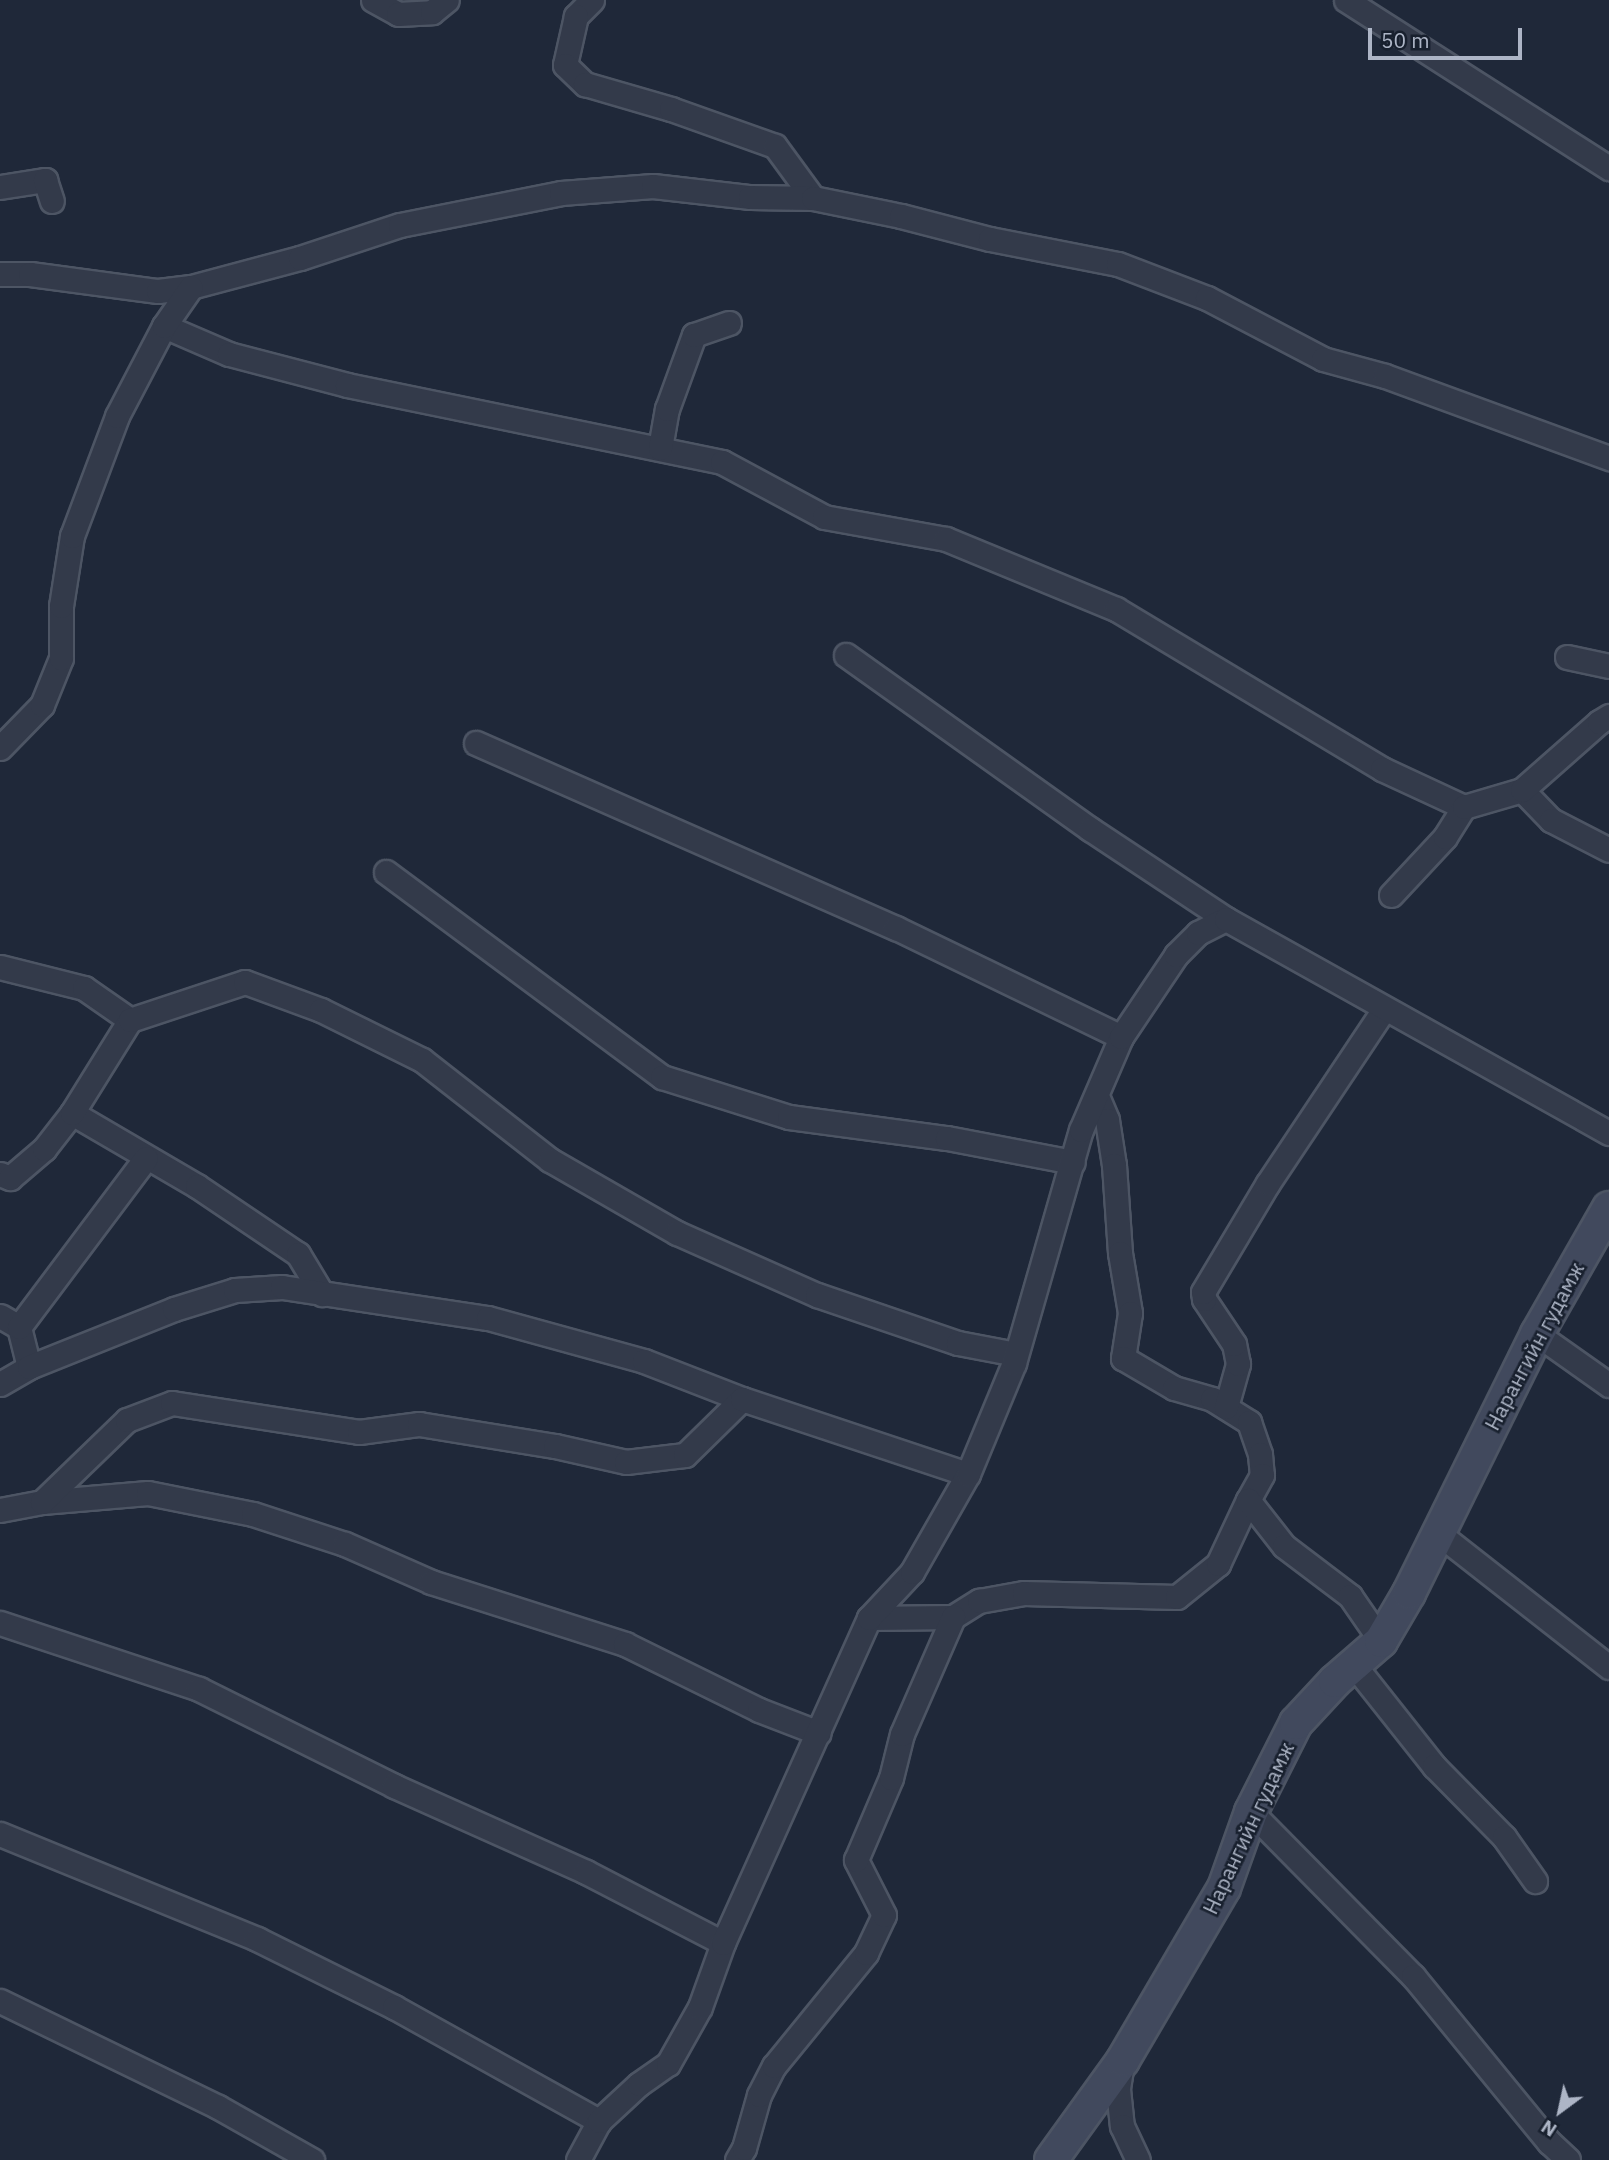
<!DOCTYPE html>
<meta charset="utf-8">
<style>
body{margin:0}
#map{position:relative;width:1609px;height:2160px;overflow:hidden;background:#1f2839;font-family:"IBM Plex Sans",sans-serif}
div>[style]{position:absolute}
.roads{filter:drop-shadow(2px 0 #4d5564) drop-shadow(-2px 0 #4d5564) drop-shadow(0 2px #4d5564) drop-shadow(0 -2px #4d5564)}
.minor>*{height:23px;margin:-11.5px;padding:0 11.5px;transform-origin:11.5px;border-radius:11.5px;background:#333a4a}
.secondary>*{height:32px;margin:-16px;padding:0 16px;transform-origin:16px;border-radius:16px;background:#41495d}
span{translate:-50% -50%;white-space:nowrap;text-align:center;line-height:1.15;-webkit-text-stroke:5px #18202e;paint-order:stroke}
.street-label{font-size:21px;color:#adb5c6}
.north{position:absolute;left:1525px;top:2076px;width:70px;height:70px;-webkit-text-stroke:5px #18202e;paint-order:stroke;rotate:213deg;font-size:19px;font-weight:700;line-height:28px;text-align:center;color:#adb5c6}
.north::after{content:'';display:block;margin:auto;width:24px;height:32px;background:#adb5c6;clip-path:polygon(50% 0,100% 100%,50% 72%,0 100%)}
.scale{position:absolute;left:1368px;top:28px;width:154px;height:32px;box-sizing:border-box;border:4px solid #adb5c6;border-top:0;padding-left:9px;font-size:21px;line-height:24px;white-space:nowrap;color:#adb5c6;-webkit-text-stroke:5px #18202e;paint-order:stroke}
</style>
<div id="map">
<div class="roads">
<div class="minor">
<div style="left:373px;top:0;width:29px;rotate:29deg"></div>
<div style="left:398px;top:14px;width:34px;rotate:-3deg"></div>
<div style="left:432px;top:12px;width:19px;rotate:-39deg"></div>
<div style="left:592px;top:0;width:23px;rotate:135deg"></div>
<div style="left:576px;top:16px;width:50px;rotate:102.7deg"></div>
<div style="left:565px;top:65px;width:28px;rotate:44deg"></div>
<div style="left:585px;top:84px;width:90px;rotate:16.2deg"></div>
<div style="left:671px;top:109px;width:110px;rotate:19.6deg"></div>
<div style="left:775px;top:146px;width:64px;rotate:53.8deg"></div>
<div style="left:1346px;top:0;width:312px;rotate:32.6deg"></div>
<div style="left:0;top:187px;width:46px;rotate:-8.8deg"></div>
<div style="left:45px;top:180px;width:22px;rotate:72deg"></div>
<div style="left:0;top:274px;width:30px"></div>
<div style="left:30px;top:274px;width:129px;rotate:7.6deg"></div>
<div style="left:158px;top:291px;width:33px;rotate:-7deg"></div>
<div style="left:191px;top:287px;width:113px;rotate:-14.9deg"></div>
<div style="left:300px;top:258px;width:105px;rotate:-18.3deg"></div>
<div style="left:400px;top:225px;width:164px;rotate:-11.2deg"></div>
<div style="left:561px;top:193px;width:92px;rotate:-4.4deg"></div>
<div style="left:653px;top:186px;width:98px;rotate:6.5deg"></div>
<div style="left:750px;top:197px;width:63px;rotate:0.9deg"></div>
<div style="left:813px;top:198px;width:90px;rotate:11.6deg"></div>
<div style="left:901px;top:216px;width:92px;rotate:14.5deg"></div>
<div style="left:990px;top:239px;width:130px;rotate:11.1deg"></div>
<div style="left:1118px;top:264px;width:95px;rotate:20.9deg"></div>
<div style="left:1207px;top:298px;width:131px;rotate:27.7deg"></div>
<div style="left:1323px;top:359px;width:64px;rotate:15.3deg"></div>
<div style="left:1385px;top:376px;width:239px;rotate:20.1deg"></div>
<div style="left:164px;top:326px;width:71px;rotate:23.3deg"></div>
<div style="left:229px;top:354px;width:122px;rotate:14.7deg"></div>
<div style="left:347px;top:385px;width:383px;rotate:11.6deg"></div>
<div style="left:722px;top:462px;width:116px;rotate:28.3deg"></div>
<div style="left:824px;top:517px;width:124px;rotate:10.2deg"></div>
<div style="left:946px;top:539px;width:184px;rotate:22.4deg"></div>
<div style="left:1116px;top:609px;width:310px;rotate:31deg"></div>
<div style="left:1382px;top:769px;width:90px;rotate:24.9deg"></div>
<div style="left:660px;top:448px;width:40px;rotate:-80deg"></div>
<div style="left:667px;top:409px;width:79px;rotate:-70deg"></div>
<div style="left:694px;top:335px;width:37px;rotate:-19deg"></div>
<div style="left:846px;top:655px;width:300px;rotate:35.5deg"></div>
<div style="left:1090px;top:829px;width:163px;rotate:33.5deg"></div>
<div style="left:1567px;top:657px;width:43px;rotate:12.1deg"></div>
<div style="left:476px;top:743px;width:459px;rotate:23.8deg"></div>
<div style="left:896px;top:928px;width:250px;rotate:25.8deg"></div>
<div style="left:0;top:748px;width:60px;rotate:-45.7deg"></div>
<div style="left:42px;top:705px;width:51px;rotate:-68deg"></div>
<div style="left:61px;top:658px;width:52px;rotate:-90deg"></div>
<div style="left:61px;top:606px;width:71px;rotate:-81.1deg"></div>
<div style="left:72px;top:536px;width:128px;rotate:-69.4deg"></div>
<div style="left:117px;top:416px;width:102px;rotate:-62.4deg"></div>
<div style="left:164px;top:326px;width:47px;rotate:-55.3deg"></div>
<div style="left:1522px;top:790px;width:42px;rotate:46deg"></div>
<div style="left:1551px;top:820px;width:65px;rotate:27.3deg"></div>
<div style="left:386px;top:872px;width:344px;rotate:36.6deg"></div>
<div style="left:662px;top:1077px;width:133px;rotate:17.5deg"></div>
<div style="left:789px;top:1117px;width:159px;rotate:7.6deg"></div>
<div style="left:947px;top:1138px;width:128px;rotate:10.8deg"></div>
<div style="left:1391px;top:895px;width:79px;rotate:-47deg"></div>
<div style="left:1445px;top:837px;width:36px;rotate:-58deg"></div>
<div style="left:1464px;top:807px;width:60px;rotate:-16.3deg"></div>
<div style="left:1522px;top:790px;width:103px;rotate:-41.4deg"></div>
<div style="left:1599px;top:722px;width:12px;rotate:-31deg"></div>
<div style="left:0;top:967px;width:87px;rotate:14deg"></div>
<div style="left:84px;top:988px;width:56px;rotate:34.8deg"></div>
<div style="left:1097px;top:1096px;width:26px;rotate:67deg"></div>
<div style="left:1107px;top:1120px;width:46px;rotate:81.2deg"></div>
<div style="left:1114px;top:1165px;width:88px;rotate:86.1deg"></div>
<div style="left:1120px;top:1253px;width:61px;rotate:80.5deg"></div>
<div style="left:1130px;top:1313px;width:46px;rotate:98.8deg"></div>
<div style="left:1123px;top:1358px;width:59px;rotate:30.5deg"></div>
<div style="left:1174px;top:1388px;width:40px;rotate:16deg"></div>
<div style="left:1212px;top:1399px;width:44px;rotate:31.9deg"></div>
<div style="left:1249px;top:1422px;width:34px;rotate:71deg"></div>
<div style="left:1260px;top:1454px;width:21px;rotate:85deg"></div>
<div style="left:1262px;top:1475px;width:29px;rotate:119deg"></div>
<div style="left:72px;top:1113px;width:145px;rotate:30.3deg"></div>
<div style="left:197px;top:1186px;width:122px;rotate:34deg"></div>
<div style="left:298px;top:1254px;width:47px;rotate:59deg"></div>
<div style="left:0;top:1174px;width:11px;rotate:22deg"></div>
<div style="left:10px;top:1178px;width:45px;rotate:-40.5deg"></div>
<div style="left:44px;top:1149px;width:46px;rotate:-52.1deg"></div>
<div style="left:72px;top:1113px;width:110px;rotate:-58.1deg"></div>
<div style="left:130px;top:1020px;width:121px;rotate:-18.3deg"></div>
<div style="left:245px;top:982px;width:81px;rotate:20.2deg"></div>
<div style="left:321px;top:1010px;width:113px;rotate:26.3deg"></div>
<div style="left:422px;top:1060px;width:162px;rotate:38deg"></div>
<div style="left:550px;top:1160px;width:146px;rotate:29.9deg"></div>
<div style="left:677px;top:1233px;width:153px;rotate:23.9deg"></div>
<div style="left:817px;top:1295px;width:149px;rotate:18.8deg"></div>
<div style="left:958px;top:1343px;width:59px;rotate:10.7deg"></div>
<div style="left:0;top:1316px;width:22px;rotate:30deg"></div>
<div style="left:19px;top:1327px;width:41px;rotate:76deg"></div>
<div style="left:19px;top:1327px;width:211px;rotate:-53.1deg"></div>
<div style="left:1537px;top:1334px;width:88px;rotate:35.3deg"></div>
<div style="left:0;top:1384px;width:34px;rotate:-30deg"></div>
<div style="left:29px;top:1367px;width:156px;rotate:-21.8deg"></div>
<div style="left:174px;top:1309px;width:64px;rotate:-17.3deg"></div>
<div style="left:235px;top:1290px;width:47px;rotate:-3.7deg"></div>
<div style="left:282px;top:1287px;width:208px;rotate:8.6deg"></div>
<div style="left:488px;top:1318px;width:162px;rotate:15.4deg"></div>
<div style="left:644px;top:1361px;width:105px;rotate:21.2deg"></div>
<div style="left:1226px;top:1407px;width:45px;rotate:-74.4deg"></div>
<div style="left:1238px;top:1364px;width:20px;rotate:-101deg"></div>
<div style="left:1234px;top:1344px;width:54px;rotate:-123.7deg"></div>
<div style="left:1204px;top:1299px;width:7px;rotate:-98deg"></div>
<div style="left:1203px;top:1292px;width:127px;rotate:-59.2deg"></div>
<div style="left:1268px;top:1183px;width:209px;rotate:-56.3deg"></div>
<div style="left:42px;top:1502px;width:106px;rotate:-4.9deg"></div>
<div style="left:148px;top:1493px;width:107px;rotate:11.3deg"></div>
<div style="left:253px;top:1514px;width:97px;rotate:18.1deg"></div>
<div style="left:345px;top:1544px;width:94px;rotate:23.8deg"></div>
<div style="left:431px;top:1582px;width:204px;rotate:17.7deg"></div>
<div style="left:625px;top:1644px;width:149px;rotate:26.2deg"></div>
<div style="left:759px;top:1710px;width:64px;rotate:21deg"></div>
<div style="left:0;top:1510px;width:43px;rotate:-10.8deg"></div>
<div style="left:42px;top:1502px;width:118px;rotate:-44deg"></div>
<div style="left:127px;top:1420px;width:48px;rotate:-20.7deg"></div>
<div style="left:172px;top:1403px;width:189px;rotate:8.8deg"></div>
<div style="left:359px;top:1432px;width:61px;rotate:-7.6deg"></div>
<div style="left:419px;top:1424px;width:138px;rotate:9.2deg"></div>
<div style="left:555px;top:1446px;width:73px;rotate:12.7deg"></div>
<div style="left:626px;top:1462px;width:59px;rotate:-6.8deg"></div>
<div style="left:685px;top:1455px;width:80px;rotate:-44.5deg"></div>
<div style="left:742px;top:1399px;width:238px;rotate:18.4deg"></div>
<div style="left:1438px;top:1533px;width:217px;rotate:38.1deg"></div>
<div style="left:869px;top:1618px;width:84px;rotate:-0.7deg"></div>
<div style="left:953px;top:1617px;width:31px;rotate:-32deg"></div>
<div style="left:979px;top:1601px;width:46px;rotate:-10.1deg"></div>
<div style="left:1024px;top:1593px;width:153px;rotate:1.5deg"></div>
<div style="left:1177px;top:1597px;width:53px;rotate:-38.8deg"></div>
<div style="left:1218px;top:1564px;width:71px;rotate:-64.9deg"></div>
<div style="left:1248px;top:1500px;width:58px;rotate:52deg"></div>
<div style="left:1284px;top:1546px;width:83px;rotate:37.1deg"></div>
<div style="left:1350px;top:1596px;width:55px;rotate:55.4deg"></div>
<div style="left:0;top:1623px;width:210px;rotate:18.3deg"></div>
<div style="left:199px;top:1689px;width:218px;rotate:26.4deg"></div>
<div style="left:394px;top:1786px;width:210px;rotate:24.1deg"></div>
<div style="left:586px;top:1872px;width:154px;rotate:27.4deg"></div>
<div style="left:1354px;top:1665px;width:129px;rotate:51.6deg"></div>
<div style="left:1434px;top:1766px;width:100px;rotate:45.4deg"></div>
<div style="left:1504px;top:1837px;width:54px;rotate:54.8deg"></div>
<div style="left:1251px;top:1812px;width:231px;rotate:45.4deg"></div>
<div style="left:1413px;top:1976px;width:215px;rotate:50.7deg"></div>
<div style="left:1549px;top:2142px;width:26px;rotate:43deg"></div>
<div style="left:0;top:1834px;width:278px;rotate:22.2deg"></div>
<div style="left:257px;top:1939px;width:153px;rotate:26.4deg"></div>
<div style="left:394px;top:2007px;width:235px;rotate:29.1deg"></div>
<div style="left:0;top:2001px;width:242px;rotate:25.9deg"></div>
<div style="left:218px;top:2107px;width:108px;rotate:29.4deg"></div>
<div style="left:1122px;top:2063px;width:26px;rotate:99deg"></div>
<div style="left:1118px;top:2089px;width:37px;rotate:84deg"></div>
<div style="left:1122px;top:2126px;width:38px;rotate:65deg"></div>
<div style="left:578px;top:2160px;width:44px;rotate:-61.7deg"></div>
<div style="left:599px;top:2121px;width:54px;rotate:-42.8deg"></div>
<div style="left:639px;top:2084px;width:35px;rotate:-35deg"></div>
<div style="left:668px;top:2064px;width:65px;rotate:-60.7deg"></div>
<div style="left:700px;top:2007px;width:68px;rotate:-70.2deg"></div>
<div style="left:723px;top:1943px;width:356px;rotate:-65.8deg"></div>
<div style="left:869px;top:1618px;width:63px;rotate:-46.9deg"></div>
<div style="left:912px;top:1572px;width:113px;rotate:-60.3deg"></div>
<div style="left:968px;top:1474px;width:120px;rotate:-67.5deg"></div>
<div style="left:1014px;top:1363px;width:242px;rotate:-74deg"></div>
<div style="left:1081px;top:1130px;width:101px;rotate:-66.7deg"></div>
<div style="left:1121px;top:1037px;width:99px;rotate:-56.1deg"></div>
<div style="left:1176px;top:955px;width:31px;rotate:-45deg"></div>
<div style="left:1198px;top:933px;width:31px;rotate:-27deg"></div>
<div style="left:1226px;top:919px;width:439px;rotate:29.2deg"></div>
<div style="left:737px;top:2160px;width:14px;rotate:-60deg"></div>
<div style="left:744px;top:2148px;width:55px;rotate:-74.2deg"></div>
<div style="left:759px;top:2095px;width:33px;rotate:-63deg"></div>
<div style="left:774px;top:2066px;width:146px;rotate:-50.8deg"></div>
<div style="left:866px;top:1953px;width:42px;rotate:-64.7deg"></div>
<div style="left:884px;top:1915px;width:62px;rotate:-117deg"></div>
<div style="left:856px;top:1860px;width:89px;rotate:-66.9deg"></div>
<div style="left:891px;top:1778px;width:45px;rotate:-76deg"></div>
<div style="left:902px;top:1734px;width:128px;rotate:-66.4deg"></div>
</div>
<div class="secondary">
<div style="left:1051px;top:2160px;width:123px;rotate:-54.2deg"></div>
<div style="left:1123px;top:2060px;width:199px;rotate:-59.6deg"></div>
<div style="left:1224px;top:1888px;width:81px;rotate:-70.4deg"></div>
<div style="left:1251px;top:1812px;width:100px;rotate:-63.2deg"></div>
<div style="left:1296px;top:1723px;width:57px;rotate:-47.1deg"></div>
<div style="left:1335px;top:1681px;width:61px;rotate:-41deg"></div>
<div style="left:1381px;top:1641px;width:56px;rotate:-59.7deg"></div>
<div style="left:1409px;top:1593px;width:289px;rotate:-63.7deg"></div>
<div style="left:1537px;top:1334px;width:145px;rotate:-60.3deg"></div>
</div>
</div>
<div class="street-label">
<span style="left:1534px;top:1346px;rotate:-62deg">Нарангийн гудамж</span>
<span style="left:1248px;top:1828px;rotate:-65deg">Нарангийн гудамж</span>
</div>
<div class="north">N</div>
<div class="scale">50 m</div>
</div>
